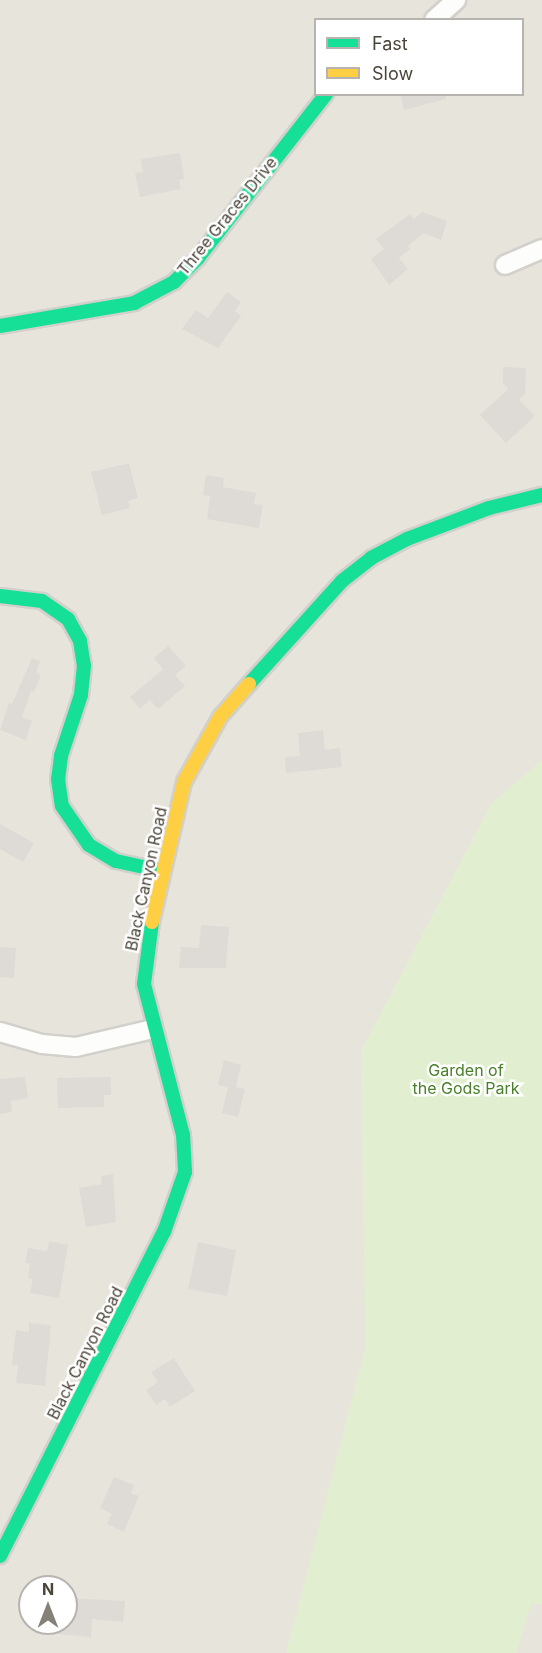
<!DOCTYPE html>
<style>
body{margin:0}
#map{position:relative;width:542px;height:1653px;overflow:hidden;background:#f4f2ee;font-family:Inter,sans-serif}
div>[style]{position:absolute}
.residential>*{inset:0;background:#e7e4dc}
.green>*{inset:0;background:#e1eecf}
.building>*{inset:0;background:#dedbd6}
.roads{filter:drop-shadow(2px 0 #d2d0cb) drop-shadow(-2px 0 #d2d0cb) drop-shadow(0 2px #d2d0cb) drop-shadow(0 -2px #d2d0cb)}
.street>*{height:18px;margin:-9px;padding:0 9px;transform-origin:9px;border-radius:9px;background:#fdfdfc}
.fast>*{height:14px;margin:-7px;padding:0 7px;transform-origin:7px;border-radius:7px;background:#16e098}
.slow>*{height:14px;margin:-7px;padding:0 7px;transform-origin:7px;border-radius:7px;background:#ffcf43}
span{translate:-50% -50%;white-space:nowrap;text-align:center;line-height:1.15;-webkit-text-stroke:5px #fff;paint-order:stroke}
.street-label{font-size:16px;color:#4b4439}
.park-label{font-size:16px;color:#4a7f2a}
.legend{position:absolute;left:314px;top:18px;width:210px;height:78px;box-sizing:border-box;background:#fff;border:2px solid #b7b4b0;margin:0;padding:8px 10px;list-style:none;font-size:18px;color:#4b4439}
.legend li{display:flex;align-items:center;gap:12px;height:30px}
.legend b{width:30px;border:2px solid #b7b4b0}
.north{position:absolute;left:18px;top:1575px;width:60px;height:60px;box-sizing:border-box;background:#fff;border:2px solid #b7b4b0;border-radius:50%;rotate:0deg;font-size:16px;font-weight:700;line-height:24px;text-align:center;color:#4b4439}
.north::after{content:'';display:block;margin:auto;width:21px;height:27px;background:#868178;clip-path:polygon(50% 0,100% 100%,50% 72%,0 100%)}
</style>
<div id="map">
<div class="residential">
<div style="clip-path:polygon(evenodd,0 0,542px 0,542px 1653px,0 1653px,0 0,316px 20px,522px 20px,522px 94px,316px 94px,316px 20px,0 0,30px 1587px,66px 1587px,66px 1623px,30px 1623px,30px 1587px)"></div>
</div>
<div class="green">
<div style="clip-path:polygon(542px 760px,542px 1604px,531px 1604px,516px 1653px,286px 1653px,365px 1348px,361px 1051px,491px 804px)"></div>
</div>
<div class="building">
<div style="clip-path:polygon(400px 94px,446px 94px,446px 99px,404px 110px)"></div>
<div style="clip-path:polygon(180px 153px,184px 179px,179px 180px,181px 189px,140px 197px,135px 173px,143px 172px,141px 159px)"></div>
<div style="clip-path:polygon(422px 212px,447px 221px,441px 240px,423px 233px,408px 246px,410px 249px,399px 258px,408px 269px,389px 285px,371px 259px,384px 249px,376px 239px,410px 214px,414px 219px)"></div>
<div style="clip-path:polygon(227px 292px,241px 302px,235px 311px,241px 316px,218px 348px,182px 329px,196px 310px,208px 318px)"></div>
<div style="clip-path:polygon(503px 367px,526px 368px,525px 394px,519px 400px,535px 416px,506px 443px,480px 415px,508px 389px,503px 383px)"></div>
<div style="clip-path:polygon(129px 463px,138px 498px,128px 501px,130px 508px,102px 515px,91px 472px)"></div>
<div style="clip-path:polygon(206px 475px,224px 478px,223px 487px,256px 493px,254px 504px,263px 505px,259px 528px,207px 519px,210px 496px,203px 495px)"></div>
<div style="clip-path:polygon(168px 646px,186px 666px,175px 675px,185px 686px,158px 709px,150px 700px,140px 709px,130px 697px,163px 669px,154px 658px)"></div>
<div style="clip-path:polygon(32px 658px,40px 661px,36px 673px,41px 675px,34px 692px,31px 691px,22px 717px,32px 721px,26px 740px,0 730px,9px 703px,12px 704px)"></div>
<div style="clip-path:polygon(323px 730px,325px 750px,340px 748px,342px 767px,286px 773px,285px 757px,300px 756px,298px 733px)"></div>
<div style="clip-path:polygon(0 824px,34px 843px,23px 862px,0 849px)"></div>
<div style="clip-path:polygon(201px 925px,229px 927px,226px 968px,179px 968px,181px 947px,199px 948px)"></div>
<div style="clip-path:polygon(0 947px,16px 948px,14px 978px,0 977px)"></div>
<div style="clip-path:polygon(224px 1060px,241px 1065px,236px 1087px,245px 1089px,238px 1117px,222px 1113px,228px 1087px,218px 1085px)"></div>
<div style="clip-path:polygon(25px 1077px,28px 1098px,11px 1101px,12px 1112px,0 1114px,0 1079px)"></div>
<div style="clip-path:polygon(111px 1077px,111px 1095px,104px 1095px,104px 1107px,58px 1108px,57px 1078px)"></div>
<div style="clip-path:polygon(113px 1174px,116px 1222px,86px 1227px,79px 1188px,102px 1184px,101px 1176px)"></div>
<div style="clip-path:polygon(49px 1241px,68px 1245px,59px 1298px,30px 1293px,33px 1279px,28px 1278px,30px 1264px,25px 1263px,28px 1248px,47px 1251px)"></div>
<div style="clip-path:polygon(198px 1242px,236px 1250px,227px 1296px,188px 1289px)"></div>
<div style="clip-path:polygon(29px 1323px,51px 1325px,45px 1386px,16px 1383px,18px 1365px,12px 1365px,16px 1330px,29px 1332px)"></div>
<div style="clip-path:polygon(174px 1358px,195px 1391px,170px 1407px,165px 1399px,156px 1405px,146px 1390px,158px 1382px,151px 1372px)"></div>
<div style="clip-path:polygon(114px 1477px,134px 1485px,131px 1493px,139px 1496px,124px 1532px,107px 1524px,112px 1514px,100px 1508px)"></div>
<div style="clip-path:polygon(66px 1598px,125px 1601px,123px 1622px,92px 1619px,91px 1637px,58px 1634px,59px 1623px,66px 1623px)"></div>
</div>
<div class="roads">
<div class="street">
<div style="left:434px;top:20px;width:30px;rotate:-42deg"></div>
<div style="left:505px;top:265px;width:40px;rotate:-23.4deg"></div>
<div style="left:0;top:1032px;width:44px;rotate:15.9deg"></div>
<div style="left:42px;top:1044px;width:34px;rotate:5deg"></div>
<div style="left:76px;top:1047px;width:79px;rotate:-13.2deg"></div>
</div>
<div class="fast">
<div style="left:0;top:326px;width:136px;rotate:-9.7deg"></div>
<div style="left:134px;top:303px;width:45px;rotate:-27.7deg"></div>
<div style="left:174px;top:282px;width:34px;rotate:-45deg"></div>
<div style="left:198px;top:258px;width:208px;rotate:-52deg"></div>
<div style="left:0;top:596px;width:42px;rotate:6.8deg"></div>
<div style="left:42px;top:601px;width:32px;rotate:35deg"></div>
<div style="left:68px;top:619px;width:25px;rotate:61deg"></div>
<div style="left:80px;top:641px;width:25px;rotate:81deg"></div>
<div style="left:84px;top:666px;width:29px;rotate:96deg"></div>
<div style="left:81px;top:695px;width:64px;rotate:108.2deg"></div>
<div style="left:61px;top:756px;width:23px;rotate:97deg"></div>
<div style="left:58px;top:779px;width:27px;rotate:82deg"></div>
<div style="left:62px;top:806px;width:47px;rotate:55.3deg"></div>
<div style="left:89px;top:845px;width:31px;rotate:31deg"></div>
<div style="left:116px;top:861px;width:47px;rotate:12.3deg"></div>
<div style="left:249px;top:684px;width:139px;rotate:-47.9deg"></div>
<div style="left:342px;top:581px;width:37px;rotate:-38deg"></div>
<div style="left:371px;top:558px;width:41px;rotate:-27.8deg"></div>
<div style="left:407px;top:539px;width:88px;rotate:-20.7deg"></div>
<div style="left:489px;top:508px;width:55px;rotate:-13.8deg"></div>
<div style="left:0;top:1556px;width:363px;rotate:-63.2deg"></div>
<div style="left:164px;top:1232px;width:64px;rotate:-70.7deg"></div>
<div style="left:185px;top:1172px;width:37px;rotate:-93deg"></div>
<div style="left:183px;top:1135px;width:156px;rotate:-104.5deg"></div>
<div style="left:144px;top:984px;width:63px;rotate:-82.6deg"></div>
</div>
<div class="slow">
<div style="left:152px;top:922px;width:144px;rotate:-77.1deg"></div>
<div style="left:184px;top:782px;width:74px;rotate:-61deg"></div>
<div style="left:220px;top:717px;width:44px;rotate:-48.7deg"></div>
</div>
</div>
<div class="street-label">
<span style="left:227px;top:216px;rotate:-51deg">Three Graces Drive</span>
<span style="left:146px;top:879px;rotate:-78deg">Black Canyon Road</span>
<span style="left:85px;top:1353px;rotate:-63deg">Black Canyon Road</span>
</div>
<div class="park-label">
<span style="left:466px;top:1079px">Garden of<br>the Gods Park</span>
</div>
<ul class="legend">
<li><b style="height:8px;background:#16e098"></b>Fast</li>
<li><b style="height:8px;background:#ffcf43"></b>Slow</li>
</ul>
<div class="north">N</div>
</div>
